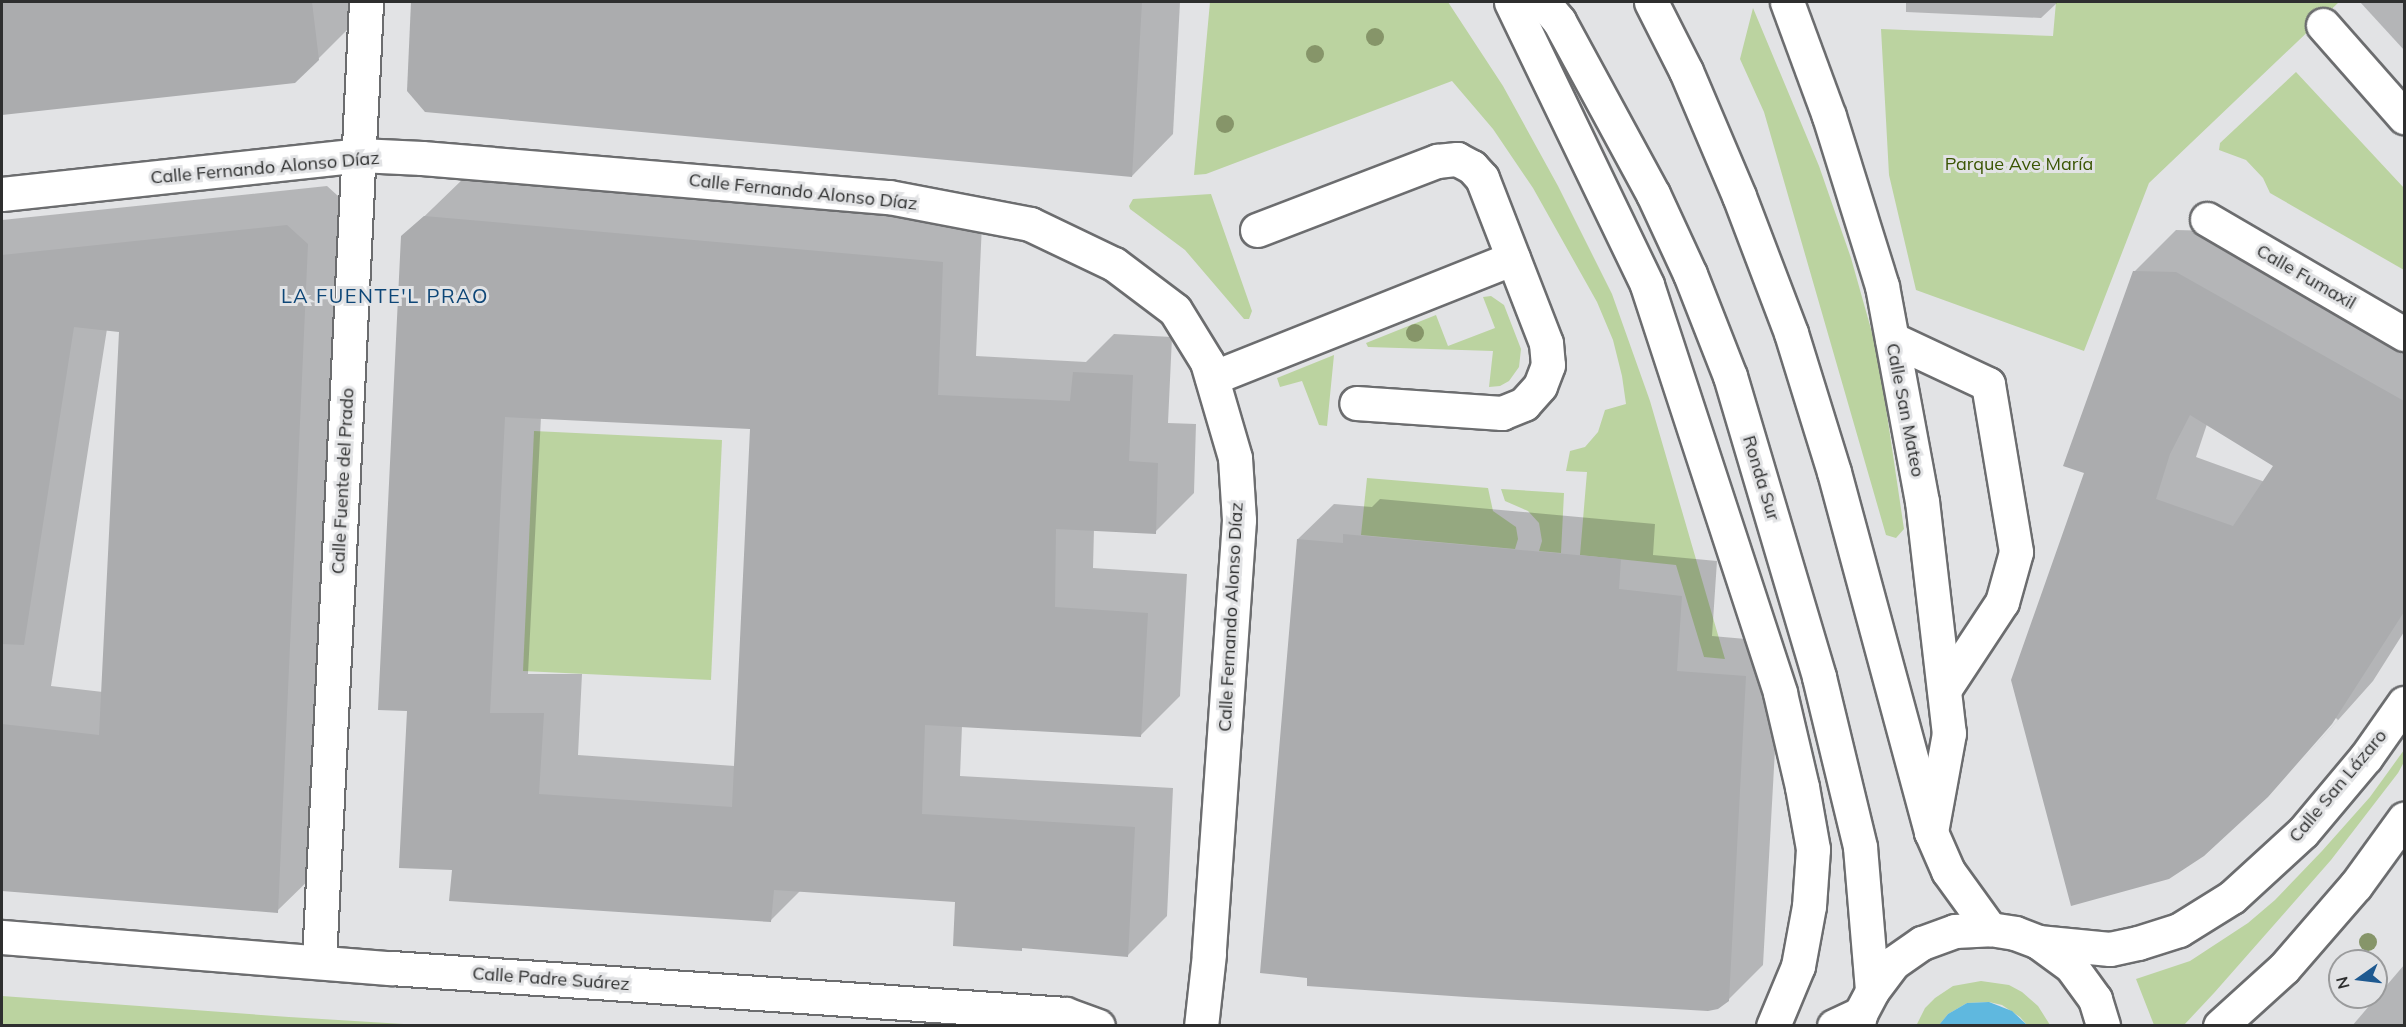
<!DOCTYPE html>
<meta charset="utf-8">
<style>
body{margin:0}
#map{position:relative;width:2406px;height:1027px;overflow:hidden;background:#e2e3e5;font-family:Mulish,sans-serif}
div>[style]{position:absolute}
.green>*{inset:0;background:#bbd3a0}
.water>*{inset:0;background:#5fb8df}
.shadow>*{inset:0;background:#0003}
.building>*{inset:0;background:#abacae}
.roads{filter:drop-shadow(2px 0 #6c6d6f) drop-shadow(-2px 0 #6c6d6f) drop-shadow(0 2px #6c6d6f) drop-shadow(0 -2px #6c6d6f)}
.minor>*{height:33px;margin:-16.5px;padding:0 16.5px;transform-origin:16.5px;border-radius:16.5px;background:#fff}
.highway>*{height:33px;margin:-16.5px;padding:0 16.5px;transform-origin:16.5px;border-radius:16.5px;background:#fff}
.trees>*{width:18px;height:18px;margin:-9px;border-radius:50%;background:#869569}
span{translate:-50% -50%;white-space:nowrap;text-align:center;line-height:1.15;-webkit-text-stroke:6px #e2e3e5;paint-order:stroke}
.park-label{font-size:18px;color:#3a5503}
.street-label{font-size:18px;color:#2e2f2f}
.neighbourhood-label{font-size:20px;color:#0d4677;letter-spacing:1.5px}
.frame{position:absolute;inset:0;border:3px solid #2e2f2f;pointer-events:none}
.north{position:absolute;left:2328px;top:949px;width:60px;height:60px;box-sizing:border-box;background:#e2e3e5;border:2px solid #9a9b9c;border-radius:50%;rotate:256deg;font-size:16px;font-weight:700;line-height:24px;text-align:center;color:#2e2f2f}
.north::after{content:'';display:block;margin:auto;width:21px;height:27px;background:#1e5990;clip-path:polygon(50% 0,100% 100%,50% 72%,0 100%)}
</style>
<div id="map">
<div class="green">
<div style="clip-path:polygon(1210px 2px,1448px 2px,1503px 86px,1558px 186px,1612px 294px,1650px 401px,1725px 659px,1704px 657px,1676px 565px,1580px 555px,1587px 472px,1566px 471px,1570px 451px,1585px 447px,1598px 432px,1605px 410px,1626px 404px,1622px 376px,1613px 340px,1597px 302px,1533px 188px,1493px 129px,1452px 81px,1206px 174px,1194px 175px)"></div>
<div style="clip-path:polygon(2056px 2px,2339px 2px,2149px 183px,2084px 351px,1916px 290px,1889px 175px,1881px 29px,2053px 36px)"></div>
<div style="clip-path:polygon(1753px 8px,1819px 166px,1851px 258px,1878px 354px,1904px 529px,1896px 538px,1886px 535px,1764px 112px,1740px 59px)"></div>
<div style="clip-path:polygon(2296px 72px,2404px 188px,2404px 270px,2270px 193px,2263px 178px,2246px 160px,2219px 150px,2220px 143px)"></div>
<div style="clip-path:polygon(1211px 194px,1252px 311px,1249px 319px,1244px 319px,1185px 250px,1130px 209px,1129px 206px,1133px 199px)"></div>
<div style="clip-path:polygon(1491px 296px,1504px 305px,1521px 349px,1519px 367px,1509px 381px,1500px 386px,1489px 387px,1493px 351px,1368px 347px,1366px 343px,1436px 315px,1448px 346px,1495px 328px,1483px 297px)"></div>
<div style="clip-path:polygon(1334px 355px,1327px 426px,1319px 425px,1302px 381px,1280px 387px,1277px 378px)"></div>
<div style="clip-path:polygon(534px 431px,722px 440px,711px 680px,523px 671px)"></div>
<div style="clip-path:polygon(1367px 478px,1488px 488px,1493px 511px,1516px 527px,1518px 539px,1515px 549px,1361px 535px)"></div>
<div style="clip-path:polygon(1501px 489px,1564px 493px,1561px 553px,1539px 551px,1542px 541px,1539px 523px,1528px 511px,1505px 501px)"></div>
<div style="clip-path:polygon(2404px 750px,2404px 762px,2398px 773px,2331px 860px,2214px 993px,2184px 1025px,2154px 1025px,2136px 979px,2190px 961px,2248px 923px,2275px 900px,2322px 851px,2370px 797px)"></div>
<div style="clip-path:polygon(1981px 981px,2009px 985px,2022px 992px,2038px 1006px,2050px 1025px,2027px 1025px,2020px 1017px,2002px 1005px,1989px 1002px,1967px 1003px,1948px 1014px,1939px 1025px,1916px 1026px,1925px 1008px,1935px 998px,1953px 986px)"></div>
<div style="clip-path:polygon(2px 996px,289px 1017px,420px 1025px,2px 1025px)"></div>
</div>
<div class="water">
<div style="clip-path:polygon(1989px 1002px,2012px 1011px,2027px 1025px,1939px 1025px,1948px 1014px,1967px 1003px)"></div>
</div>
<div class="shadow">
<div style="clip-path:polygon(2px 2px,358px 2px,360px 17px,295px 82px,2px 114px)"></div>
<div style="clip-path:polygon(413px 2px,1180px 2px,1173px 134px,1132px 176px,409px 90px)"></div>
<div style="clip-path:polygon(1906px 2px,2058px 2px,2041px 18px,1906px 12px)"></div>
<div style="clip-path:polygon(2360px 2px,2404px 2px,2404px 50px)"></div>
<div style="clip-path:polygon(evenodd,465px 177px,982px 224px,976px 356px,1086px 362px,1114px 334px,1172px 337px,1168px 423px,1196px 424px,1194px 493px,1155px 532px,1094px 529px,1093px 568px,1187px 574px,1180px 696px,1141px 735px,962px 726px,960px 776px,1173px 788px,1167px 916px,1128px 955px,1024px 947px,1021px 949px,956px 901px,801px 890px,771px 920px,453px 869px,409px 710px,403px 237px,465px 177px,541px 417px,751px 428px,735px 766px,578px 755px,582px 674px,528px 674px,541px 417px)"></div>
<div style="clip-path:polygon(evenodd,327px 186px,347px 204px,317px 872px,277px 911px,2px 890px,2px 220px,327px 186px,107px 329px,121px 331px,103px 692px,51px 686px,107px 329px)"></div>
<div style="clip-path:polygon(evenodd,2176px 230px,2218px 231px,2404px 337px,2404px 632px,2373px 681px,2298px 765px,2338px 720px,2086px 472px,2134px 272px,2176px 230px,2207px 424px,2275px 465px,2265px 482px,2196px 457px,2207px 424px)"></div>
<div style="clip-path:polygon(1380px 499px,1655px 524px,1653px 555px,1717px 561px,1712px 636px,1781px 642px,1763px 965px,1728px 1000px,1298px 539px,1334px 504px,1372px 507px)"></div>
<div style="clip-path:polygon(2404px 965px,2404px 1026px,2352px 1026px)"></div>
</div>
<div class="building">
<div style="clip-path:polygon(2px 2px,312px 2px,319px 60px,295px 83px,2px 115px)"></div>
<div style="clip-path:polygon(411px 2px,1142px 2px,1132px 177px,425px 112px,407px 91px)"></div>
<div style="clip-path:polygon(evenodd,424px 216px,943px 262px,938px 395px,1070px 401px,1073px 372px,1133px 375px,1129px 461px,1158px 463px,1156px 534px,1056px 529px,1055px 607px,1148px 613px,1141px 737px,925px 725px,922px 814px,1135px 827px,1128px 957px,1022px 948px,1022px 951px,953px 946px,955px 902px,774px 890px,771px 922px,449px 901px,452px 870px,399px 868px,407px 711px,378px 710px,401px 236px,424px 216px,505px 417px,750px 429px,732px 807px,539px 794px,544px 713px,490px 713px,505px 417px)"></div>
<div style="clip-path:polygon(287px 225px,308px 244px,278px 913px,2px 891px,2px 724px,99px 735px,119px 332px,74px 327px,24px 645px,2px 644px,2px 255px)"></div>
<div style="clip-path:polygon(evenodd,2133px 271px,2176px 272px,2404px 401px,2404px 612px,2332px 724px,2268px 797px,2204px 856px,2169px 879px,2071px 906px,2011px 680px,2084px 473px,2063px 466px,2133px 271px,2190px 415px,2273px 466px,2233px 526px,2156px 499px,2170px 454px,2190px 415px)"></div>
<div style="clip-path:polygon(1343px 534px,1621px 559px,1619px 589px,1682px 596px,1677px 671px,1746px 676px,1729px 1001px,1718px 1009px,1708px 1011px,1466px 997px,1307px 986px,1307px 978px,1260px 973px,1297px 539px,1343px 543px)"></div>
</div>
<div class="roads">
<div class="minor">
<div style="left:1787px;top:2px;width:121px;rotate:69.8deg"></div>
<div style="left:1829px;top:116px;width:178px;rotate:72.7deg"></div>
<div style="left:1882px;top:286px;width:219px;rotate:79.5deg"></div>
<div style="left:1922px;top:501px;width:234px;rotate:83.4deg"></div>
<div style="left:1949px;top:733px;width:101px;rotate:100.3deg"></div>
<div style="left:2323px;top:25px;width:123px;rotate:48.6deg"></div>
<div style="left:2px;top:194px;width:359px;rotate:-6.2deg"></div>
<div style="left:359px;top:155px;width:63px;rotate:2.7deg"></div>
<div style="left:422px;top:158px;width:469px;rotate:4.8deg"></div>
<div style="left:889px;top:197px;width:144px;rotate:10.8deg"></div>
<div style="left:1030px;top:224px;width:93px;rotate:25.5deg"></div>
<div style="left:1114px;top:264px;width:76px;rotate:37deg"></div>
<div style="left:1175px;top:310px;width:61px;rotate:58.4deg"></div>
<div style="left:1207px;top:362px;width:100px;rotate:73.7deg"></div>
<div style="left:1235px;top:458px;width:62px;rotate:86.3deg"></div>
<div style="left:1239px;top:520px;width:435px;rotate:94deg"></div>
<div style="left:1209px;top:954px;width:72px;rotate:96.3deg"></div>
<div style="left:2207px;top:219px;width:228px;rotate:30.3deg"></div>
<div style="left:1257px;top:230px;width:193px;rotate:-21deg"></div>
<div style="left:1437px;top:161px;width:20px;rotate:-6deg"></div>
<div style="left:1457px;top:159px;width:17px;rotate:28deg"></div>
<div style="left:1472px;top:167px;width:15px;rotate:48deg"></div>
<div style="left:1482px;top:178px;width:177px;rotate:68.8deg"></div>
<div style="left:1546px;top:343px;width:22px;rotate:85deg"></div>
<div style="left:1548px;top:365px;width:22px;rotate:111deg"></div>
<div style="left:1540px;top:386px;width:24px;rotate:132deg"></div>
<div style="left:1524px;top:404px;width:24px;rotate:158deg"></div>
<div style="left:1502px;top:413px;width:146px;rotate:-176.1deg"></div>
<div style="left:1892px;top:339px;width:106px;rotate:25.1deg"></div>
<div style="left:1988px;top:384px;width:170px;rotate:80.5deg"></div>
<div style="left:2016px;top:552px;width:52px;rotate:105.6deg"></div>
<div style="left:2002px;top:602px;width:105px;rotate:123.4deg"></div>
<div style="left:1212px;top:378px;width:324px;rotate:-21.7deg"></div>
<div style="left:2px;top:937px;width:390px;rotate:4.6deg"></div>
<div style="left:391px;top:968px;width:676px;rotate:3.9deg"></div>
<div style="left:1065px;top:1014px;width:35px;rotate:20deg"></div>
<div style="left:2038px;top:942px;width:72px;rotate:5.6deg"></div>
<div style="left:2110px;top:949px;width:29px;rotate:-12deg"></div>
<div style="left:2138px;top:943px;width:43px;rotate:-17.6deg"></div>
<div style="left:2179px;top:930px;width:62px;rotate:-31.9deg"></div>
<div style="left:2232px;top:897px;width:96px;rotate:-42.5deg"></div>
<div style="left:2303px;top:832px;width:98px;rotate:-50deg"></div>
<div style="left:2366px;top:757px;width:66px;rotate:-54.9deg"></div>
<div style="left:319px;top:961px;width:960px;rotate:-87.19deg"></div>
<div style="left:1834px;top:1026px;width:29px;rotate:-25deg"></div>
<div style="left:2220px;top:1026px;width:86px;rotate:-42.2deg"></div>
<div style="left:2284px;top:968px;width:110px;rotate:-49.1deg"></div>
<div style="left:2356px;top:885px;width:82px;rotate:-54deg"></div>
</div>
<div class="highway">
<div style="left:1511px;top:2px;width:314px;rotate:64.3deg"></div>
<div style="left:1647px;top:285px;width:429px;rotate:71.9deg"></div>
<div style="left:1780px;top:693px;width:97px;rotate:76.8deg"></div>
<div style="left:1802px;top:787px;width:63px;rotate:79.9deg"></div>
<div style="left:1813px;top:849px;width:57px;rotate:94deg"></div>
<div style="left:1809px;top:906px;width:61px;rotate:100.4deg"></div>
<div style="left:1798px;top:966px;width:65px;rotate:112.6deg"></div>
<div style="left:1543px;top:2px;width:25px;rotate:50deg"></div>
<div style="left:1559px;top:21px;width:197px;rotate:61.5deg"></div>
<div style="left:1653px;top:194px;width:88px;rotate:65.2deg"></div>
<div style="left:1690px;top:274px;width:110px;rotate:68.6deg"></div>
<div style="left:1730px;top:376px;width:314px;rotate:73.5deg"></div>
<div style="left:1819px;top:677px;width:175px;rotate:76.4deg"></div>
<div style="left:1860px;top:847px;width:144px;rotate:85.2deg"></div>
<div style="left:1651px;top:2px;width:77px;rotate:63.1deg"></div>
<div style="left:1686px;top:71px;width:136px;rotate:67deg"></div>
<div style="left:1739px;top:196px;width:147px;rotate:69.2deg"></div>
<div style="left:1791px;top:333px;width:145px;rotate:72.8deg"></div>
<div style="left:1834px;top:472px;width:373px;rotate:74.9deg"></div>
<div style="left:1931px;top:832px;width:43px;rotate:66.4deg"></div>
<div style="left:1948px;top:871px;width:72px;rotate:54.1deg"></div>
<div style="left:1858px;top:1026px;width:12px;rotate:-81deg"></div>
<div style="left:1860px;top:1014px;width:26px;rotate:-62deg"></div>
<div style="left:1872px;top:991px;width:35px;rotate:-53deg"></div>
<div style="left:1893px;top:963px;width:35px;rotate:-35deg"></div>
<div style="left:1922px;top:943px;width:35px;rotate:-20deg"></div>
<div style="left:1955px;top:931px;width:35px;rotate:-3deg"></div>
<div style="left:1990px;top:929px;width:25px;rotate:9deg"></div>
<div style="left:2015px;top:933px;width:25px;rotate:21deg"></div>
<div style="left:2038px;top:942px;width:41px;rotate:36deg"></div>
<div style="left:2071px;top:966px;width:41px;rotate:54deg"></div>
<div style="left:2095px;top:999px;width:28px;rotate:73deg"></div>
</div>
</div>
<div class="trees">
<div style="left:1375px;top:37px"></div>
<div style="left:1315px;top:54px"></div>
<div style="left:1225px;top:124px"></div>
<div style="left:1415px;top:333px"></div>
<div style="left:2368px;top:942px"></div>
</div>
<div class="park-label">
<span style="left:2019px;top:164px">Parque Ave María</span>
</div>
<div class="street-label">
<span style="left:265px;top:168px;rotate:-5deg">Calle Fernando Alonso Díaz</span>
<span style="left:803px;top:192px;rotate:6deg">Calle Fernando Alonso Díaz</span>
<span style="left:2306px;top:277px;rotate:30deg">Calle Fumaxil</span>
<span style="left:1905px;top:410px;rotate:79deg">Calle San Mateo</span>
<span style="left:1761px;top:478px;rotate:73deg">Ronda Sur</span>
<span style="left:343px;top:481px;rotate:-87deg">Calle Fuente del Prado</span>
<span style="left:1231px;top:617px;rotate:-87deg">Calle Fernando Alonso Díaz</span>
<span style="left:2338px;top:786px;rotate:-50deg">Calle San Lázaro</span>
<span style="left:551px;top:979px;rotate:4deg">Calle Padre Suárez</span>
</div>
<div class="neighbourhood-label">
<span style="left:385px;top:295px">LA FUENTE'L PRAO</span>
</div>
<div class="frame"></div>
<div class="north">N</div>
</div>
